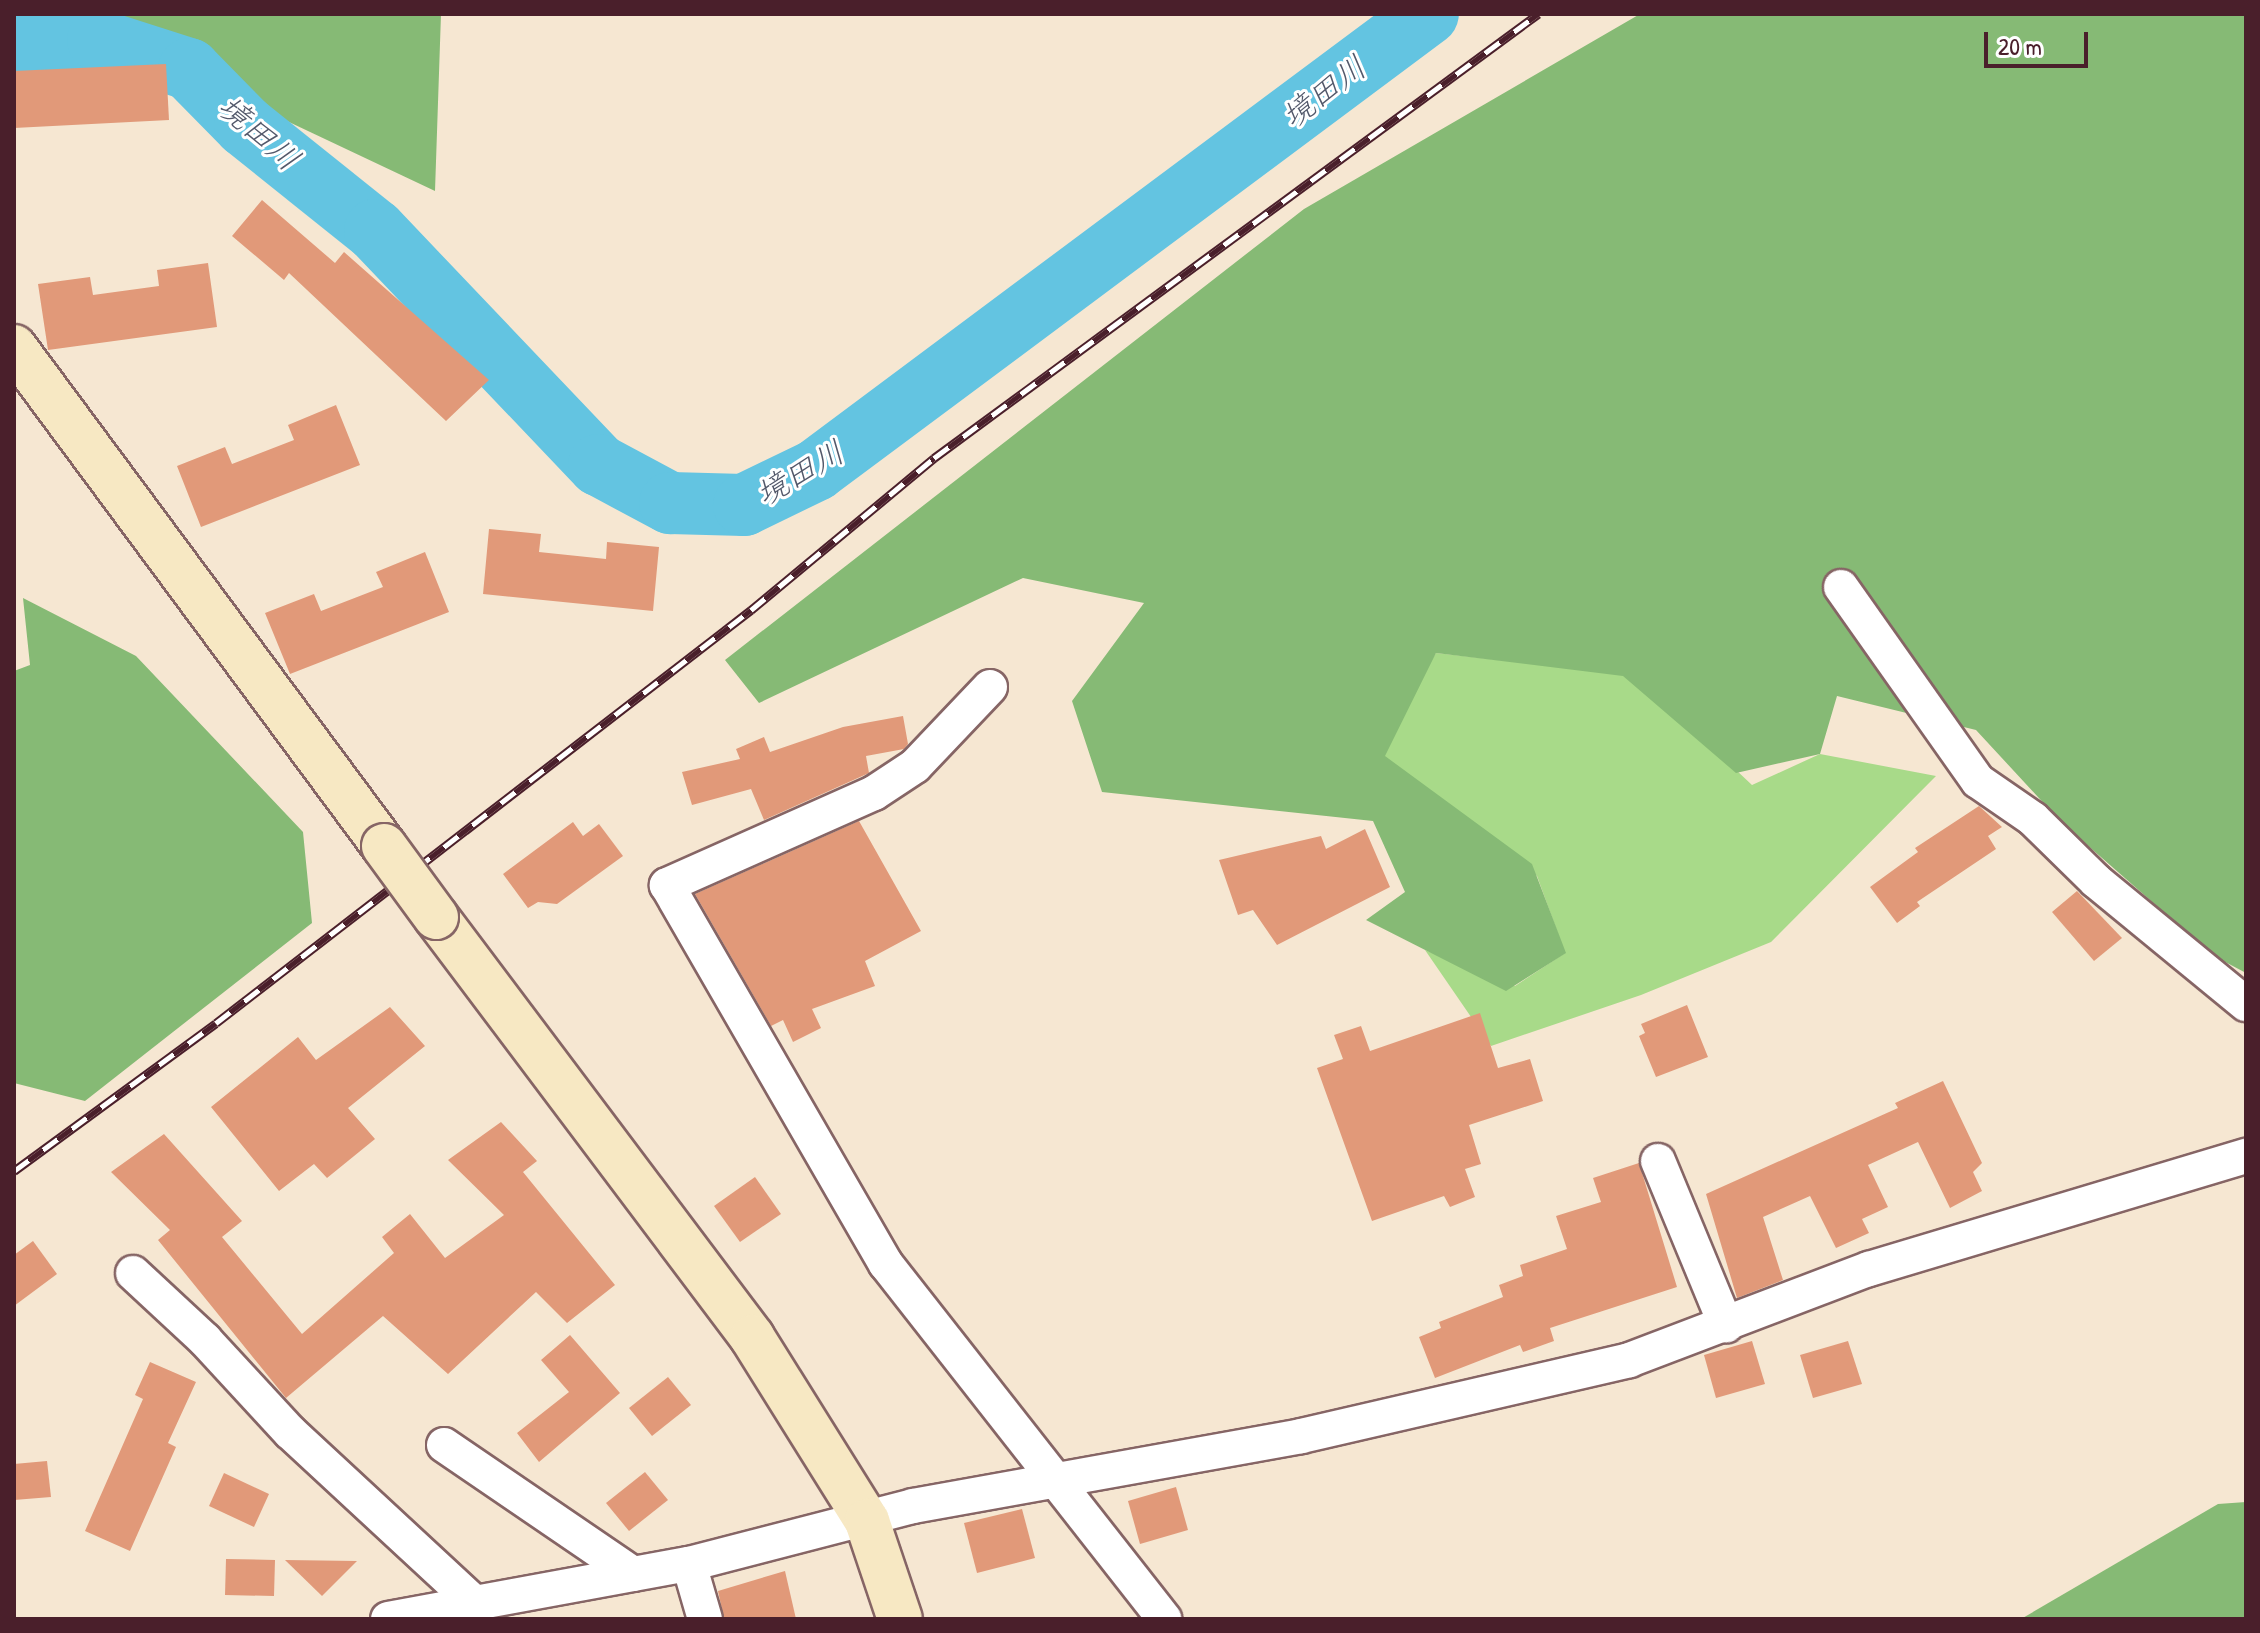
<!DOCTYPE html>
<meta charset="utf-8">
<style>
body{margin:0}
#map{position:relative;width:2260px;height:1633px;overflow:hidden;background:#f6e7d2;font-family:"Patrick Hand","Klee One",sans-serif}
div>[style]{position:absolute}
.green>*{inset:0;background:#a8da89}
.forest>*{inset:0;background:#86ba75}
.river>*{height:62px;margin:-31px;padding:0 31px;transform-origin:31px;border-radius:31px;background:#63c4e1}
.building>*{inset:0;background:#e19979}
.roads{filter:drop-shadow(2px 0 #866565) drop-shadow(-2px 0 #866565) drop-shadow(0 2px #866565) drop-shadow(0 -2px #866565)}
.street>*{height:34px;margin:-17px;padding:0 17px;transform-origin:17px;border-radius:17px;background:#fff}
.secondary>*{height:44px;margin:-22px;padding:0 22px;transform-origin:22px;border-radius:22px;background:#f7e8c3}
.rail>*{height:9px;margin-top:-4.5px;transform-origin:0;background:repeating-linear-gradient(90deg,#fff 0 18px,#4a1f2b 0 36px);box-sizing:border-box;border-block:2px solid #4a1f2b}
.bridges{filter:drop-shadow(2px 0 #866565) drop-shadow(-2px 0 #866565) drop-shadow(0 2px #866565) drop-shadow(0 -2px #866565)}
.secondary-bridge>*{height:44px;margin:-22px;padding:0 22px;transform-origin:22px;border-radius:22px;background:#f7e8c3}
span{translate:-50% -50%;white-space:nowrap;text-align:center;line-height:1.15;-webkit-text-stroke:6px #fff;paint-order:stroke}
.water-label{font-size:32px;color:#53596b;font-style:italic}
.frame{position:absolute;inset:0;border:16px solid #4a1f2b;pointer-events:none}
.scale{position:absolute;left:1984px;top:32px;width:104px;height:36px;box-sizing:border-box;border:4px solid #4a1f2b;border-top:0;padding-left:10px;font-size:24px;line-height:28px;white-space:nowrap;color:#4a1f2b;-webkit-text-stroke:6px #fff;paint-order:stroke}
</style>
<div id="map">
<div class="green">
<div style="clip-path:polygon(1436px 653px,1635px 675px,1752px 785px,1820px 754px,1936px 776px,1771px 942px,1641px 995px,1491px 1046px,1425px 950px,1515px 986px,1565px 953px,1537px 876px,1373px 750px)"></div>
</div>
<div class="forest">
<div style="clip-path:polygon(14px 14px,441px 14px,435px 191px,166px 64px,14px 38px)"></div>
<div style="clip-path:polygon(1640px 14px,2246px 14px,2246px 973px,2214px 956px,2062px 823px,1976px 730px,1837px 696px,1820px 754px,1736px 773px,1623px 676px,1436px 653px,1385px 756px,1532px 864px,1566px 953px,1506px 991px,1366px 920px,1405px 892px,1373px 821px,1102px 792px,1072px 701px,1144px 603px,1023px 578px,759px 703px,725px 660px,1304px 209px)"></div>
<div style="clip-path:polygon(23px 598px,136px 656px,303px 832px,312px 923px,85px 1101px,14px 1083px,14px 671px,30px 665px)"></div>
<div style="clip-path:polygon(2246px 1502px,2246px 1619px,2021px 1619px,2218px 1504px)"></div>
</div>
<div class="river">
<div style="left:14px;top:40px;width:84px"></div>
<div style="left:98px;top:40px;width:96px;rotate:17.7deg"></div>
<div style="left:189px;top:69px;width:80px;rotate:45.5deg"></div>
<div style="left:245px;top:126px;width:166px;rotate:38.7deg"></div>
<div style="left:375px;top:230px;width:325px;rotate:46.4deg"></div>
<div style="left:599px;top:465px;width:81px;rotate:28.2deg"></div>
<div style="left:670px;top:503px;width:74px;rotate:1.5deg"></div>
<div style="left:744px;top:505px;width:80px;rotate:-25.9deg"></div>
<div style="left:816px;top:470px;width:763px;rotate:-36.69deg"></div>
</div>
<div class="building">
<div style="clip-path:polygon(166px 64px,169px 120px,14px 128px,14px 71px)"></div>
<div style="clip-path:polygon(262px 200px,335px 263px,344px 252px,489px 380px,446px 421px,289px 273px,284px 280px,232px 236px)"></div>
<div style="clip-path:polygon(208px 263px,217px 327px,48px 350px,38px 284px,90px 277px,93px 295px,159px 286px,157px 270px)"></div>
<div style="clip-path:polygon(336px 405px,360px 465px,201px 527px,177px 466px,225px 447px,232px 464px,294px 440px,288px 425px)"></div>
<div style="clip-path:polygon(489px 529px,541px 534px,539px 552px,606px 559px,607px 542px,659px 547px,653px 611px,483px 594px)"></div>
<div style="clip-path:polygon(425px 552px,449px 612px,290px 674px,265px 613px,314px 594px,321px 611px,383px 587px,376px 572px)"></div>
<div style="clip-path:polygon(903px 716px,908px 744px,904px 749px,866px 756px,869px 773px,764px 820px,751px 789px,692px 805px,682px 772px,740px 759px,736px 749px,764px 737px,770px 752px,843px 727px)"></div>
<div style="clip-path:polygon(1979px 806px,2002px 827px,1988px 836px,1996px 849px,1917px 902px,1920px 906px,1897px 923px,1870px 887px,1918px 852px,1915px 848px)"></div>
<div style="clip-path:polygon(859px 821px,921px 931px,865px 961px,875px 986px,812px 1009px,821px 1028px,793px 1042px,783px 1020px,771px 1026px,695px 894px)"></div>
<div style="clip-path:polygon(573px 822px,583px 836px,599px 824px,623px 856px,557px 904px,538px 902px,528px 908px,503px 874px)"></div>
<div style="clip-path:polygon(1365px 829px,1390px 887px,1277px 945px,1253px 910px,1238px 915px,1219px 860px,1321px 836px,1326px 849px)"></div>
<div style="clip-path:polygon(2077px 891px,2122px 938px,2094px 961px,2052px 912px)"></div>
<div style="clip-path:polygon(1687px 1005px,1708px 1057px,1656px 1077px,1639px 1036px,1645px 1033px,1641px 1024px)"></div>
<div style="clip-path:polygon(390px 1007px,425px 1046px,348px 1108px,375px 1139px,327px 1178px,314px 1164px,279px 1191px,211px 1107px,298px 1037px,316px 1060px)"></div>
<div style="clip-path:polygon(1480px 1013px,1498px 1068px,1530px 1059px,1543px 1101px,1469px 1125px,1481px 1164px,1465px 1169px,1475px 1197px,1450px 1207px,1444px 1196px,1372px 1221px,1317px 1068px,1343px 1059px,1334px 1035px,1361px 1026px,1370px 1051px)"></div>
<div style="clip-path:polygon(1943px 1081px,1982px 1163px,1973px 1172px,1982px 1191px,1950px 1208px,1918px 1142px,1868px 1165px,1888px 1207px,1862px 1219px,1869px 1233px,1836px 1248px,1810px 1196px,1763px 1217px,1783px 1280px,1737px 1298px,1706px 1194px,1898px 1108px,1895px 1103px)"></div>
<div style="clip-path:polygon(501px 1122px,537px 1161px,523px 1172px,615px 1285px,567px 1323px,536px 1292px,448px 1374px,383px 1316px,286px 1398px,158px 1240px,170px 1230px,111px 1172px,164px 1134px,242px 1221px,222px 1237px,302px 1334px,394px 1253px,382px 1237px,410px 1214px,445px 1258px,504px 1215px,448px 1160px)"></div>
<div style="clip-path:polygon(1639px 1163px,1677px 1287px,1550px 1328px,1554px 1341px,1523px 1352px,1520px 1345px,1435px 1378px,1419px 1337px,1441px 1328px,1439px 1322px,1503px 1297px,1499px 1285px,1523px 1276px,1520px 1265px,1567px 1249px,1556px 1216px,1601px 1202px,1593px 1178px)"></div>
<div style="clip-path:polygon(755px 1177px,781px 1214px,740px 1242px,714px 1206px)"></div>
<div style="clip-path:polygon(33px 1241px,57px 1274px,14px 1306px,14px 1255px)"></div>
<div style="clip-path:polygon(570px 1335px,620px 1393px,539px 1462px,517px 1433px,569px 1392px,541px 1360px)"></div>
<div style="clip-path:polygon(1752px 1341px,1765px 1384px,1716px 1398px,1704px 1355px)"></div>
<div style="clip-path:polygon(1848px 1341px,1862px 1384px,1813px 1398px,1800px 1355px)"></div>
<div style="clip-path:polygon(150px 1362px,196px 1382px,168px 1443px,176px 1447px,130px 1551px,85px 1531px,143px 1399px,135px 1395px)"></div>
<div style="clip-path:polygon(668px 1377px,691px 1405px,652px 1436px,629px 1408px)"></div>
<div style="clip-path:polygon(47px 1461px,51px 1497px,14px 1500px,14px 1464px)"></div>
<div style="clip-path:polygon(645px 1472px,668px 1500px,629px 1531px,606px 1503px)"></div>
<div style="clip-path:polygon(224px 1473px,269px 1494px,254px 1527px,209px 1506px)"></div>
<div style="clip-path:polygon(1176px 1487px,1188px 1530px,1140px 1544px,1128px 1501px)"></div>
<div style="clip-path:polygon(1022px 1509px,1035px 1558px,977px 1573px,964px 1523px)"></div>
<div style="clip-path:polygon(226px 1559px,275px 1560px,274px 1596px,225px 1595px)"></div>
<div style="clip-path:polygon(285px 1560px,357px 1561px,322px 1596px)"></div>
<div style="clip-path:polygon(785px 1571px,796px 1619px,724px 1619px,718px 1591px)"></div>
</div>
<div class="roads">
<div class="street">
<div style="left:1841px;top:587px;width:237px;rotate:54.8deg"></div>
<div style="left:1978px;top:781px;width:67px;rotate:34.6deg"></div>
<div style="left:2033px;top:819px;width:88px;rotate:44.5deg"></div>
<div style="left:2096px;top:881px;width:194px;rotate:39.4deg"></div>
<div style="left:990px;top:687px;width:109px;rotate:133.5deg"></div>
<div style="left:915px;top:766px;width:49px;rotate:146.6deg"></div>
<div style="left:874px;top:793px;width:227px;rotate:156deg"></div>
<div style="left:667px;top:885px;width:438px;rotate:60deg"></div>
<div style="left:886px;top:1264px;width:451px;rotate:51.9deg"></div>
<div style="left:1658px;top:1161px;width:178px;rotate:67.5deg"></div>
<div style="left:133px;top:1273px;width:98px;rotate:42.9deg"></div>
<div style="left:205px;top:1340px;width:125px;rotate:47.3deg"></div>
<div style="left:290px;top:1432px;width:256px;rotate:42.8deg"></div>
<div style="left:444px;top:1445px;width:229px;rotate:34.3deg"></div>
<div style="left:689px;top:1564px;width:57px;rotate:73.8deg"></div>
<div style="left:388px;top:1619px;width:306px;rotate:-10.4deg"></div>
<div style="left:689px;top:1564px;width:231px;rotate:-14.5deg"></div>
<div style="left:913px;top:1506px;width:394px;rotate:-10.2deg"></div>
<div style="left:1301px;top:1436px;width:337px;rotate:-13deg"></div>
<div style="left:1629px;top:1360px;width:257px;rotate:-20.8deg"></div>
<div style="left:1869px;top:1269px;width:394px;rotate:-16.7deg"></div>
</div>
<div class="secondary">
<div style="left:14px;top:347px;width:621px;rotate:53.44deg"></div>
<div style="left:436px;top:917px;width:526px;rotate:53.04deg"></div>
<div style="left:752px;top:1337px;width:217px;rotate:58deg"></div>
<div style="left:867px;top:1521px;width:103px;rotate:71.4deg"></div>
</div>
</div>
<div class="rail">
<div style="left:14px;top:1171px;width:250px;rotate:-36.2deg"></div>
<div style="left:216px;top:1023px;width:676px;rotate:-37.67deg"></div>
<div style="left:751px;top:610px;width:238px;rotate:-39.7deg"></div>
<div style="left:934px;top:458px;width:750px;rotate:-36.32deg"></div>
</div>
<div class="bridges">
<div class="secondary-bridge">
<div style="left:384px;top:846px;width:88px;rotate:53.8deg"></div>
</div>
</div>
<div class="water-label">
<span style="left:1324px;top:92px;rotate:-37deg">境田川</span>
<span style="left:259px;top:133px;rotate:41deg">境田川</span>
<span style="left:800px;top:473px;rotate:-30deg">境田川</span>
</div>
<div class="frame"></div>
<div class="scale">20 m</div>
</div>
